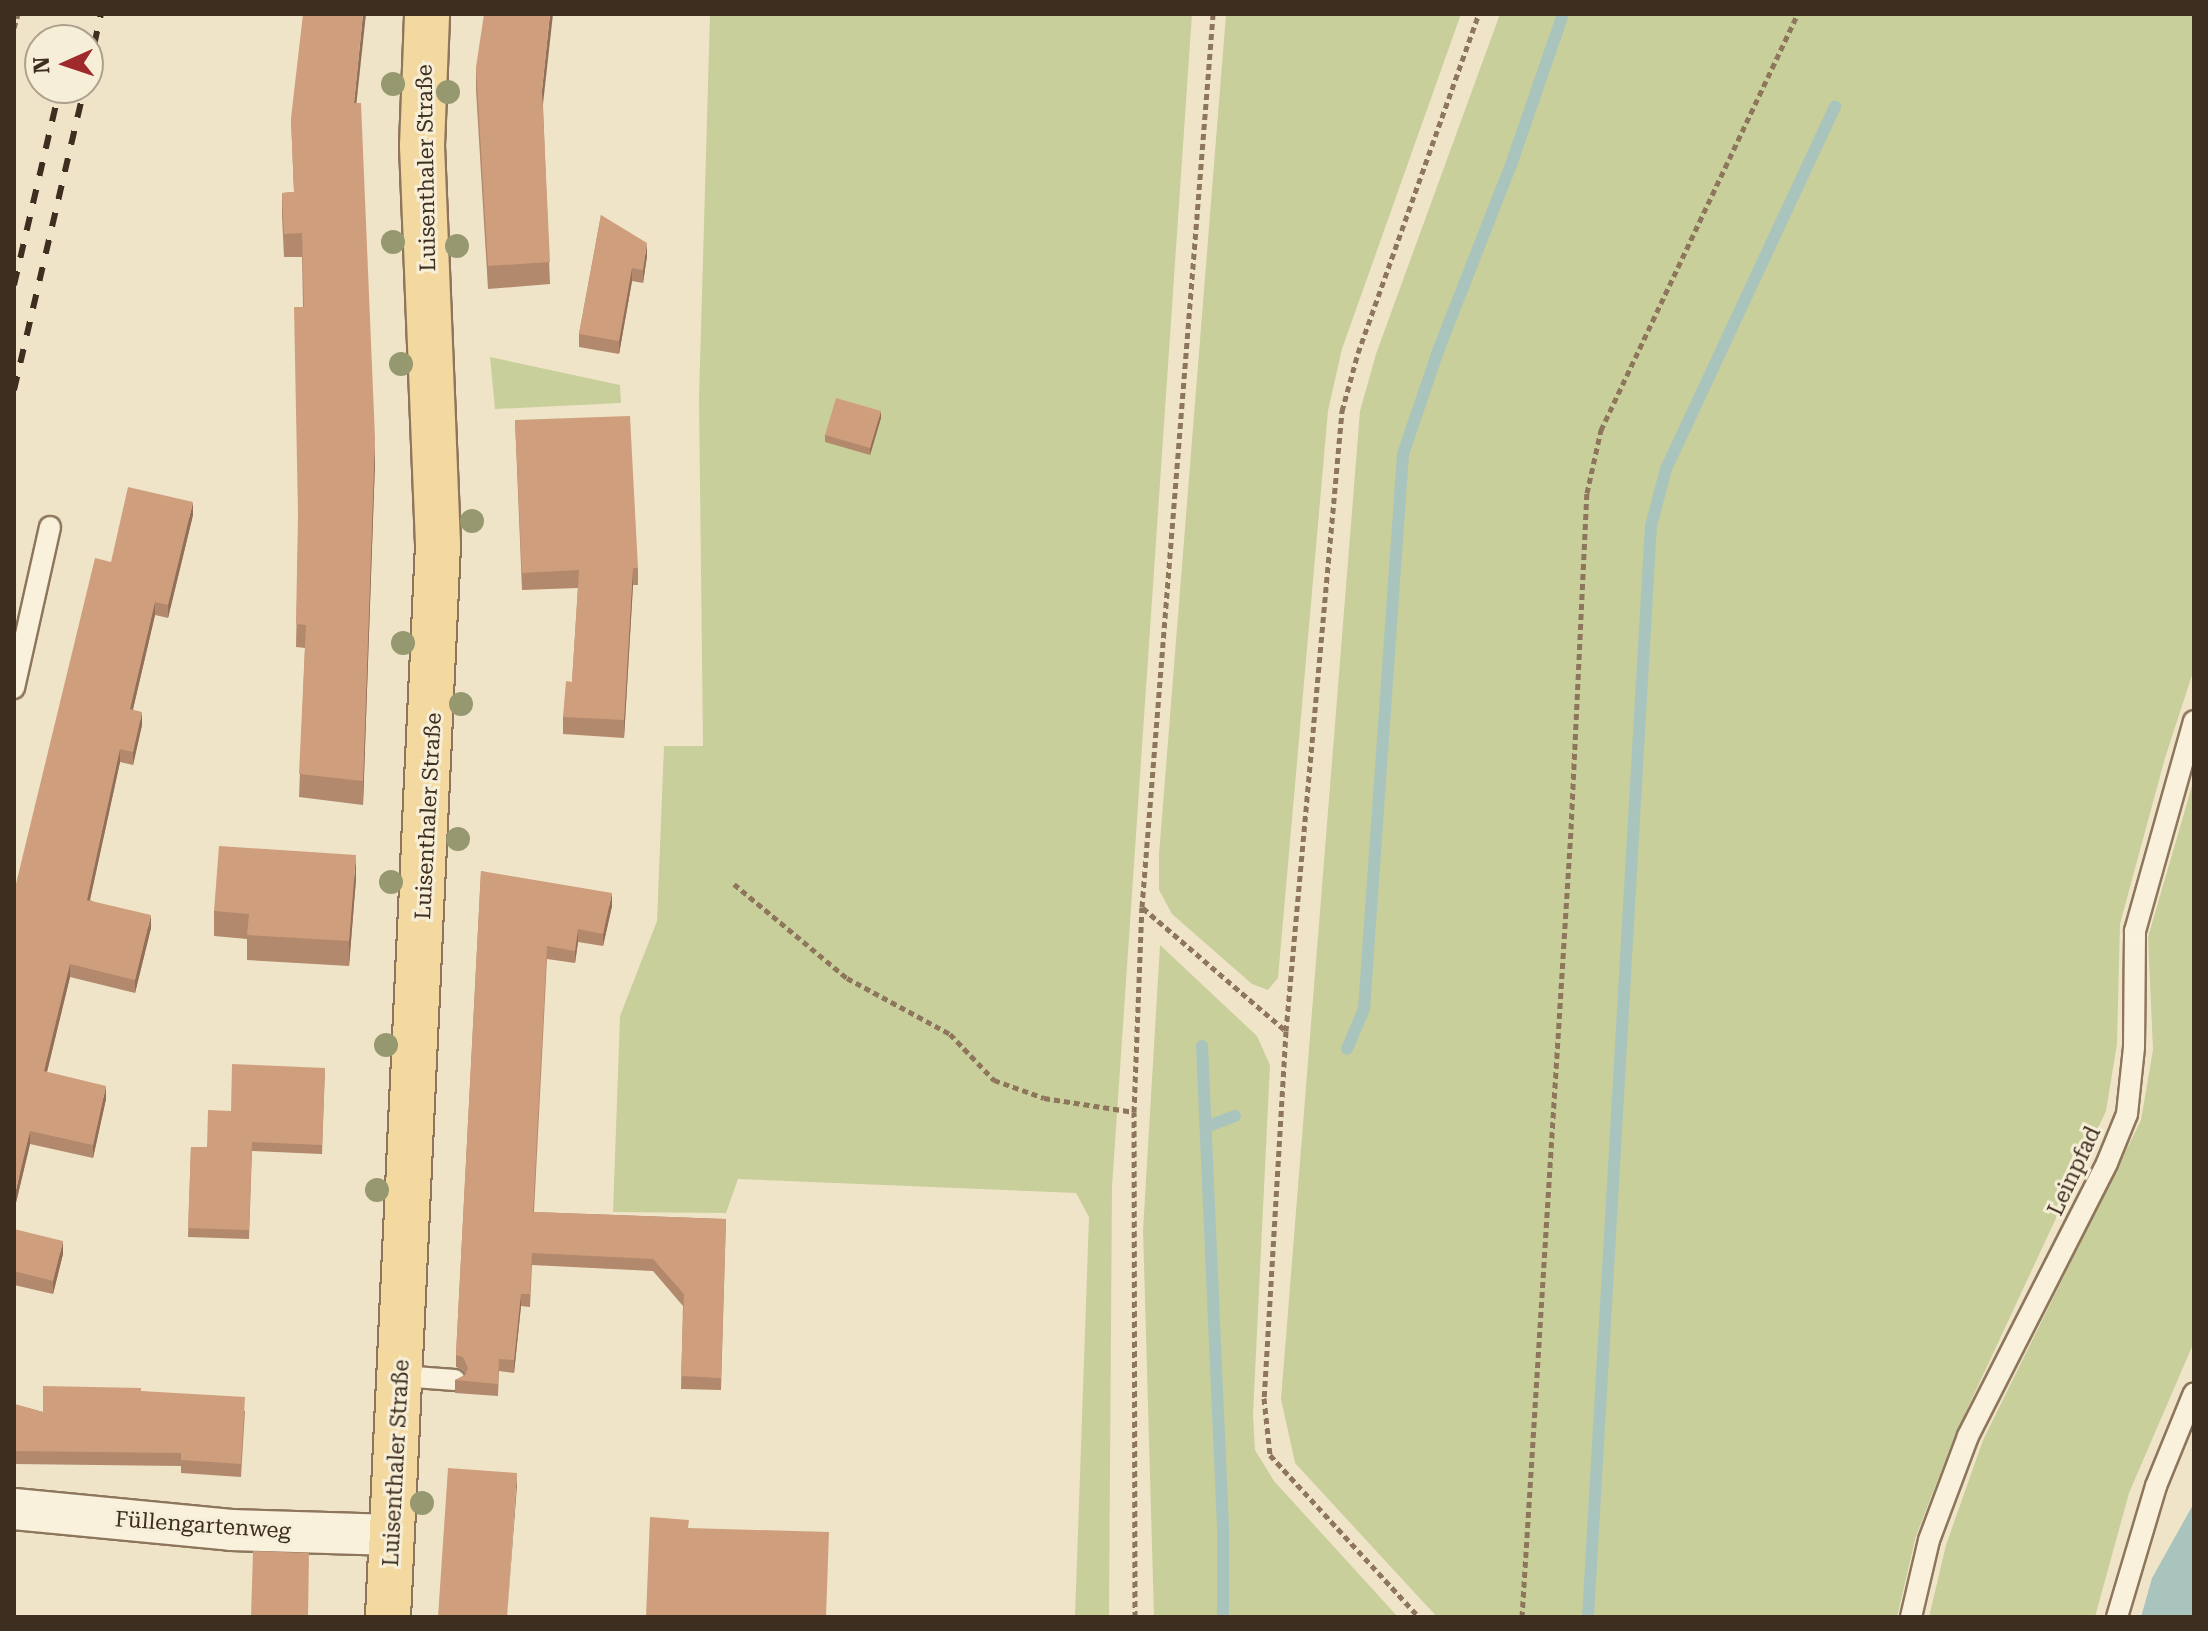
<!DOCTYPE html>
<meta charset="utf-8">
<style>
body{margin:0}
#map{position:relative;width:2208px;height:1631px;overflow:hidden;background:#f0e4c8;font-family:"Roboto Serif",serif}
div>[style]{position:absolute}
.green>*{inset:0;background:#c9cf9b}
.water>*{inset:0;background:#a9c4bc}
.stream>*{height:12px;margin:-6px;padding:0 6px;transform-origin:6px;border-radius:6px;background:#a9c4bc}
.path>*{height:5px;margin-top:-2.5px;transform-origin:0;background:repeating-linear-gradient(90deg,#8d765c 0 6px,transparent 0 10px)}
.roads{filter:drop-shadow(2px 0 #8d765c) drop-shadow(-2px 0 #8d765c) drop-shadow(0 2px #8d765c) drop-shadow(0 -2px #8d765c)}
.service>*{height:20px;margin:-10px;padding:0 10px;transform-origin:10px;border-radius:10px;background:#faf1dc}
.minor>*{height:40px;margin:-20px;padding:0 20px;transform-origin:20px;border-radius:20px;background:#faf1dc}
.primary>*{height:44px;margin:-22px;padding:0 22px;transform-origin:22px;border-radius:22px;background:#f3d9a0}
.rail>*{height:6px;margin-top:-3px;transform-origin:0;background:repeating-linear-gradient(90deg,#3d2e20 0 14px,transparent 0 28px)}
.trees>*{width:24px;height:24px;margin:-12px;border-radius:50%;background:#96986f}
.wall>*{inset:0;background:#b2896c}
.shaded-wall>*{inset:0;background:#916f58}
.building>*{inset:0;background:#cf9f7d}
span{translate:-50% -50%;white-space:nowrap;text-align:center;line-height:1.15;-webkit-text-stroke:6px #f7eed8;paint-order:stroke}
.street-label{font-size:22px;color:#3d2e20}
.frame{position:absolute;inset:0;border:16px solid #3d2e20;pointer-events:none}
.north{position:absolute;left:24px;top:24px;width:80px;height:80px;box-sizing:border-box;background:#f7eed8;border:2px solid #ada18e;border-radius:50%;rotate:267deg;font-size:22px;font-weight:700;line-height:32px;text-align:center;color:#3d2e20}
.north::after{content:'';display:block;margin:auto;width:28px;height:36px;background:#9e2a2b;clip-path:polygon(50% 0,100% 100%,50% 72%,0 100%)}
</style>
<div id="map">
<div class="green">
<div style="clip-path:polygon(710px 14px,1192px 14px,1112px 1187px,1109px 1617px,1075px 1617px,1089px 1217px,1076px 1193px,738px 1179px,726px 1213px,613px 1212px,620px 1016px,657px 921px,664px 746px,703px 746px,699px 398px)"></div>
<div style="clip-path:polygon(1226px 14px,1461px 14px,1342px 349px,1328px 411px,1278px 978px,1268px 990px,1252px 984px,1172px 914px,1159px 890px,1159px 854px)"></div>
<div style="clip-path:polygon(1500px 14px,2194px 14px,2194px 669px,2165px 758px,2120px 924px,2117px 1044px,2106px 1111px,1956px 1433px,1916px 1536px,1897px 1617px,1437px 1617px,1295px 1463px,1281px 1399px,1360px 411px,1376px 354px)"></div>
<div style="clip-path:polygon(490px 357px,620px 385px,621px 403px,495px 409px)"></div>
<div style="clip-path:polygon(2194px 779px,2194px 1342px,2129px 1493px,2095px 1617px,1929px 1617px,1946px 1545px,1983px 1440px,2141px 1120px,2153px 1050px,2148px 937px)"></div>
<div style="clip-path:polygon(1160px 945px,1257px 1036px,1270px 1065px,1253px 1415px,1255px 1450px,1274px 1481px,1398px 1617px,1154px 1617px,1143px 1230px)"></div>
</div>
<div class="water">
<div style="clip-path:polygon(2194px 1503px,2194px 1617px,2141px 1617px,2152px 1578px)"></div>
</div>
<div class="stream">
<div style="left:1202px;top:1046px;width:484px;rotate:87.5deg"></div>
<div style="left:1223px;top:1530px;width:87px;rotate:90deg"></div>
<div style="left:1347px;top:1049px;width:43px;rotate:-67deg"></div>
<div style="left:1364px;top:1009px;width:556px;rotate:-85.98deg"></div>
<div style="left:1403px;top:454px;width:109px;rotate:-71.2deg"></div>
<div style="left:1438px;top:351px;width:200px;rotate:-68.6deg"></div>
<div style="left:1511px;top:165px;width:160px;rotate:-71deg"></div>
<div style="left:1206px;top:1127px;width:31px;rotate:-21deg"></div>
<div style="left:1588px;top:1617px;width:1093px;rotate:-86.7deg"></div>
<div style="left:1651px;top:526px;width:59px;rotate:-75.3deg"></div>
<div style="left:1666px;top:469px;width:400px;rotate:-65deg"></div>
</div>
<div class="path">
<div style="left:14px;top:28px;width:15px;rotate:-74deg"></div>
<div style="left:734px;top:884px;width:147px;rotate:39.8deg"></div>
<div style="left:847px;top:978px;width:117px;rotate:28.5deg"></div>
<div style="left:950px;top:1034px;width:64px;rotate:46.3deg"></div>
<div style="left:994px;top:1080px;width:53px;rotate:19.8deg"></div>
<div style="left:1044px;top:1098px;width:91px;rotate:8.8deg"></div>
<div style="left:1143px;top:908px;width:189px;rotate:40.7deg"></div>
<div style="left:1286px;top:1031px;width:368px;rotate:93.4deg"></div>
<div style="left:1264px;top:1398px;width:57px;rotate:84deg"></div>
<div style="left:1270px;top:1455px;width:220px;rotate:47.4deg"></div>
<div style="left:1286px;top:1031px;width:623px;rotate:-84.84deg"></div>
<div style="left:1342px;top:411px;width:60px;rotate:-74.6deg"></div>
<div style="left:1358px;top:353px;width:360px;rotate:-70.4deg"></div>
<div style="left:1135px;top:1617px;width:505px;rotate:-90.11deg"></div>
<div style="left:1134px;top:1112px;width:205px;rotate:-87.8deg"></div>
<div style="left:1142px;top:907px;width:896px;rotate:-85.45deg"></div>
<div style="left:1522px;top:1617px;width:790px;rotate:-86.44deg"></div>
<div style="left:1571px;top:829px;width:336px;rotate:-87.3deg"></div>
<div style="left:1587px;top:493px;width:65px;rotate:-77.5deg"></div>
<div style="left:1601px;top:430px;width:460px;rotate:-64.7deg"></div>
</div>
<div class="roads">
<div class="service">
<div style="left:14px;top:688px;width:165px;rotate:-77.4deg"></div>
<div style="left:401px;top:1376px;width:54px;rotate:4.2deg"></div>
<div style="left:1911px;top:1617px;width:79px;rotate:-76.8deg"></div>
<div style="left:1929px;top:1540px;width:111px;rotate:-69.4deg"></div>
<div style="left:1968px;top:1436px;width:306px;rotate:-63deg"></div>
<div style="left:2107px;top:1163px;width:53px;rotate:-67.8deg"></div>
<div style="left:2127px;top:1114px;width:67px;rotate:-84deg"></div>
<div style="left:2134px;top:1047px;width:116px;rotate:-89.5deg"></div>
<div style="left:2135px;top:931px;width:218px;rotate:-74.3deg"></div>
<div style="left:2117px;top:1617px;width:137px;rotate:-73.4deg"></div>
<div style="left:2156px;top:1486px;width:100px;rotate:-67.8deg"></div>
</div>
<div class="minor">
<div style="left:14px;top:1509px;width:218px;rotate:5.5deg"></div>
<div style="left:231px;top:1530px;width:162px;rotate:1.8deg"></div>
</div>
<div class="primary">
<div style="left:388px;top:1617px;width:1074px;rotate:-87.33deg"></div>
<div style="left:438px;top:544px;width:398px;rotate:-92.3deg"></div>
<div style="left:422px;top:146px;width:132px;rotate:-87.8deg"></div>
</div>
</div>
<div class="rail">
<div style="left:71px;top:40px;width:27px;rotate:-77deg"></div>
<div style="left:88px;top:72px;width:59px;rotate:-77.4deg"></div>
<div style="left:14px;top:285px;width:202px;rotate:-76.9deg"></div>
<div style="left:14px;top:390px;width:310px;rotate:-76.9deg"></div>
</div>
<div class="trees">
<div style="left:393px;top:84px"></div>
<div style="left:448px;top:92px"></div>
<div style="left:393px;top:242px"></div>
<div style="left:457px;top:246px"></div>
<div style="left:401px;top:364px"></div>
<div style="left:472px;top:521px"></div>
<div style="left:403px;top:643px"></div>
<div style="left:461px;top:704px"></div>
<div style="left:458px;top:839px"></div>
<div style="left:391px;top:882px"></div>
<div style="left:386px;top:1045px"></div>
<div style="left:377px;top:1190px"></div>
<div style="left:422px;top:1503px"></div>
</div>
<div class="wall">
<div style="clip-path:polygon(476px 67px,543px 106px,550px 284px,488px 289px,476px 90px)"></div>
<div style="clip-path:polygon(356px 103px,375px 462px,363px 805px,299px 797px,305px 648px,296px 647px,303px 307px,302px 257px,284px 257px,282px 216px,282px 193px,294px 192px,291px 118px)"></div>
<div style="clip-path:polygon(601px 215px,647px 256px,643px 283px,632px 281px,619px 354px,579px 347px,579px 334px)"></div>
<div style="clip-path:polygon(881px 418px,870px 455px,825px 442px,825px 435px)"></div>
<div style="clip-path:polygon(515px 420px,638px 568px,638px 585px,633px 585px,624px 738px,563px 734px,563px 717px,572px 682px,578px 588px,522px 590px)"></div>
<div style="clip-path:polygon(193px 515px,168px 618px,155px 615px,133px 709px,142px 725px,133px 765px,120px 762px,90px 900px,151px 928px,135px 993px,70px 977px,47px 1072px,106px 1099px,93px 1158px,30px 1144px,14px 1211px,111px 562px)"></div>
<div style="clip-path:polygon(481px 871px,612px 906px,603px 946px,578px 942px,575px 963px,547px 959px,534px 1212px,726px 1219px,721px 1390px,681px 1389px,683px 1306px,653px 1271px,532px 1265px,530px 1307px,521px 1306px,514px 1373px,499px 1371px,498px 1396px,455px 1393px,455px 1380px,465px 1375px,463px 1370px,456px 1367px,456px 1355px)"></div>
<div style="clip-path:polygon(356px 879px,349px 966px,247px 960px,247px 939px,214px 936px,214px 911px)"></div>
<div style="clip-path:polygon(325px 1068px,322px 1154px,252px 1151px,249px 1239px,188px 1237px,191px 1147px,207px 1147px,231px 1111px)"></div>
<div style="clip-path:polygon(14px 1229px,63px 1254px,53px 1294px,14px 1285px)"></div>
<div style="clip-path:polygon(141px 1391px,245px 1411px,241px 1477px,181px 1473px,181px 1466px,14px 1464px,14px 1404px,43px 1412px)"></div>
</div>
<div class="shaded-wall">
<div style="clip-path:polygon(363px 14px,366px 14px,354px 126px,354px 103px)"></div>
<div style="clip-path:polygon(550px 14px,553px 14px,542px 113px,542px 90px)"></div>
<div style="clip-path:polygon(647px 243px,647px 256px,643px 283px,643px 270px)"></div>
<div style="clip-path:polygon(632px 268px,632px 281px,619px 354px,619px 341px)"></div>
<div style="clip-path:polygon(881px 411px,881px 418px,870px 455px,870px 448px)"></div>
<div style="clip-path:polygon(375px 438px,375px 462px,363px 805px,363px 781px)"></div>
<div style="clip-path:polygon(193px 502px,193px 515px,168px 618px,168px 605px)"></div>
<div style="clip-path:polygon(633px 568px,633px 585px,624px 738px,624px 720px)"></div>
<div style="clip-path:polygon(155px 602px,155px 615px,130px 722px,130px 709px)"></div>
<div style="clip-path:polygon(142px 712px,142px 725px,133px 765px,133px 752px)"></div>
<div style="clip-path:polygon(120px 749px,120px 762px,87px 913px,87px 900px)"></div>
<div style="clip-path:polygon(356px 855px,356px 879px,349px 966px,349px 941px)"></div>
<div style="clip-path:polygon(612px 893px,612px 906px,603px 946px,603px 934px)"></div>
<div style="clip-path:polygon(151px 915px,151px 928px,135px 993px,135px 980px)"></div>
<div style="clip-path:polygon(578px 929px,578px 942px,575px 963px,575px 951px)"></div>
<div style="clip-path:polygon(70px 964px,70px 977px,44px 1084px,44px 1071px)"></div>
<div style="clip-path:polygon(106px 1086px,106px 1099px,93px 1158px,93px 1145px)"></div>
<div style="clip-path:polygon(30px 1131px,30px 1144px,14px 1211px,14px 1198px)"></div>
<div style="clip-path:polygon(63px 1241px,63px 1254px,53px 1294px,53px 1281px)"></div>
<div style="clip-path:polygon(521px 1294px,521px 1306px,514px 1373px,514px 1360px)"></div>
<div style="clip-path:polygon(517px 1473px,517px 1485px,507px 1617px)"></div>
</div>
<div class="building">
<div style="clip-path:polygon(303px 14px,363px 14px,354px 103px,361px 103px,375px 438px,363px 781px,299px 774px,306px 625px,296px 624px,298px 515px,294px 307px,304px 307px,302px 233px,284px 234px,282px 193px,294px 192px,291px 118px)"></div>
<div style="clip-path:polygon(484px 14px,550px 14px,542px 90px,550px 262px,488px 266px,476px 67px)"></div>
<div style="clip-path:polygon(601px 215px,647px 243px,643px 270px,632px 268px,619px 341px,579px 334px)"></div>
<div style="clip-path:polygon(836px 398px,881px 411px,870px 448px,825px 435px)"></div>
<div style="clip-path:polygon(630px 416px,638px 568px,633px 568px,624px 720px,563px 717px,566px 681px,572px 682px,579px 570px,522px 573px,515px 420px)"></div>
<div style="clip-path:polygon(128px 487px,193px 502px,168px 605px,155px 602px,130px 709px,142px 712px,133px 752px,120px 749px,87px 900px,151px 915px,135px 980px,70px 964px,44px 1071px,106px 1086px,93px 1145px,30px 1131px,14px 1198px,14px 892px,95px 558px,111px 562px)"></div>
<div style="clip-path:polygon(219px 846px,356px 855px,349px 941px,247px 935px,249px 914px,214px 911px)"></div>
<div style="clip-path:polygon(481px 871px,612px 893px,603px 934px,578px 929px,575px 951px,547px 946px,533px 1212px,726px 1219px,721px 1378px,681px 1376px,684px 1294px,653px 1259px,532px 1253px,530px 1294px,521px 1294px,514px 1360px,499px 1359px,498px 1384px,455px 1380px,465px 1375px,468px 1368px,463px 1357px,456px 1355px)"></div>
<div style="clip-path:polygon(232px 1064px,325px 1068px,322px 1145px,252px 1142px,249px 1230px,188px 1228px,191px 1147px,207px 1147px,208px 1110px,231px 1111px)"></div>
<div style="clip-path:polygon(14px 1229px,63px 1241px,53px 1281px,14px 1271px)"></div>
<div style="clip-path:polygon(43px 1386px,141px 1388px,141px 1391px,245px 1397px,241px 1464px,181px 1460px,181px 1453px,14px 1451px,14px 1404px,43px 1412px)"></div>
<div style="clip-path:polygon(448px 1468px,517px 1473px,507px 1617px,438px 1617px)"></div>
<div style="clip-path:polygon(650px 1517px,689px 1520px,688px 1528px,829px 1532px,826px 1617px,646px 1617px)"></div>
<div style="clip-path:polygon(253px 1551px,309px 1553px,308px 1617px,251px 1617px)"></div>
</div>
<div class="street-label">
<span style="left:426px;top:168px;rotate:-91deg">Luisenthaler Straße</span>
<span style="left:428px;top:816px;rotate:-87deg">Luisenthaler Straße</span>
<span style="left:2074px;top:1171px;rotate:-65deg">Leinpfad</span>
<span style="left:396px;top:1463px;rotate:-87deg">Luisenthaler Straße</span>
<span style="left:203px;top:1525px;rotate:4deg">Füllengartenweg</span>
</div>
<div class="frame"></div>
<div class="north">N</div>
</div>
